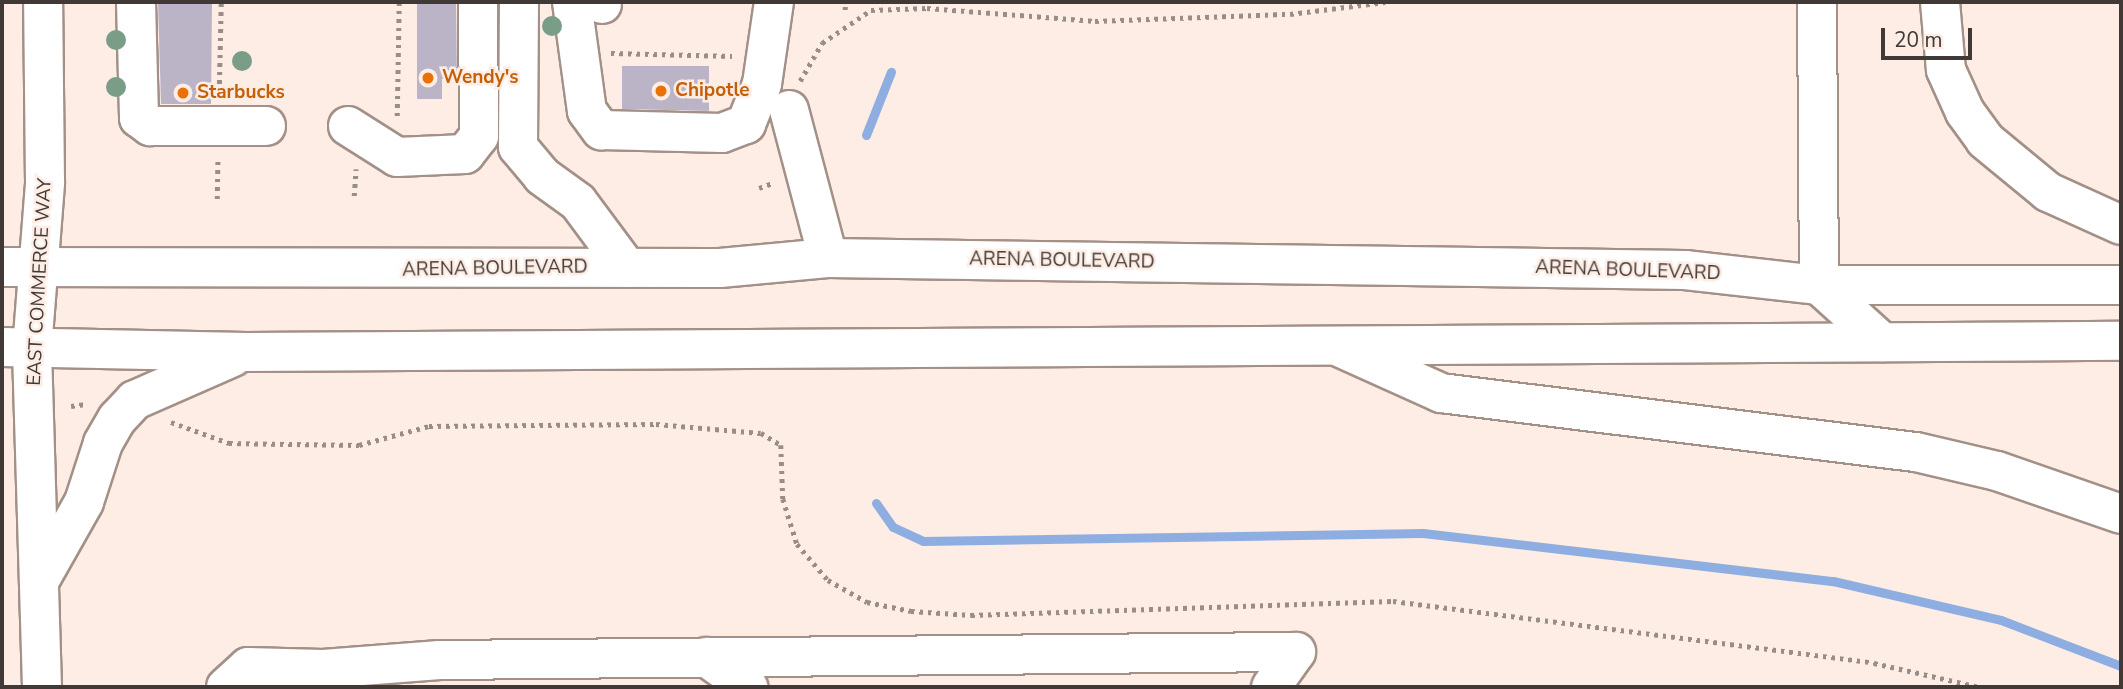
<!DOCTYPE html>
<style>
body{margin:0}
#map{position:relative;width:2123px;height:689px;overflow:hidden;background:#fdede5;font-family:"Nunito Sans",sans-serif}
div>[style]{position:absolute}
.stream>*{height:9px;margin:-4.5px;padding:0 4.5px;transform-origin:4.5px;border-radius:4.5px;background:#8eaee2}
.building>*{inset:0;background:#bbb4c6}
.path>*{height:4.5px;margin-top:-2.25px;transform-origin:0;background:repeating-linear-gradient(90deg,#998d87 0 3.5px,transparent 0 8.5px)}
.roads{filter:drop-shadow(2px 0 #a39087) drop-shadow(-2px 0 #a39087) drop-shadow(0 2px #a39087) drop-shadow(0 -2px #a39087)}
.minor>*{height:38px;margin:-19px;padding:0 19px;transform-origin:19px;border-radius:19px;background:#fff}
.major>*{height:38px;margin:-19px;padding:0 19px;transform-origin:19px;border-radius:19px;background:#fff}
.highway>*{height:38px;margin:-19px;padding:0 19px;transform-origin:19px;border-radius:19px;background:#fff}
.trees>*{width:20px;height:20px;margin:-10px;border-radius:50%;background:#7a9d87}
.dots>*{width:19px;height:19px;translate:-50% -50%;box-sizing:border-box;border:4px solid #fdede5;border-radius:50%}
span{translate:-50% -50%;white-space:nowrap;text-align:center;line-height:1.15;-webkit-text-stroke:5px #fdede5;paint-order:stroke}
.food-label{font-size:19px;color:#c56008;font-weight:700}
.left{translate:0 -50%;text-align:left}
.street-label{font-size:19px;color:#413935}
.frame{position:absolute;inset:0;border:4px solid #413935;pointer-events:none}
.scale{position:absolute;left:1881px;top:28px;width:91px;height:32px;box-sizing:border-box;border:4px solid #413935;border-top:0;padding-left:9px;font-size:21px;line-height:24px;white-space:nowrap;color:#413935;-webkit-text-stroke:5px #fdede5;paint-order:stroke}
</style>
<div id="map">
<div class="stream">
<div style="left:866px;top:135px;width:68px;rotate:-68.4deg"></div>
<div style="left:876px;top:503px;width:29px;rotate:55deg"></div>
<div style="left:893px;top:527px;width:33px;rotate:25deg"></div>
<div style="left:923px;top:541px;width:500px;rotate:-0.92deg"></div>
<div style="left:1423px;top:533px;width:413px;rotate:6.7deg"></div>
<div style="left:1833px;top:581px;width:172px;rotate:13.1deg"></div>
<div style="left:2001px;top:620px;width:129px;rotate:21deg"></div>
</div>
<div class="building">
<div style="clip-path:polygon(158px 2px,212px 2px,211px 104px,161px 104px)"></div>
<div style="clip-path:polygon(417px 2px,456px 2px,457px 79px,442px 79px,442px 99px,417px 99px)"></div>
<div style="clip-path:polygon(622px 66px,709px 66px,709px 111px,622px 109px)"></div>
</div>
<div class="path">
<div style="left:845px;top:10px;width:8px;rotate:-90deg"></div>
<div style="left:611px;top:53px;width:121px;rotate:1.4deg"></div>
<div style="left:800px;top:81px;width:44px;rotate:-59.9deg"></div>
<div style="left:822px;top:43px;width:59px;rotate:-34deg"></div>
<div style="left:871px;top:10px;width:56px;rotate:-2deg"></div>
<div style="left:927px;top:8px;width:169px;rotate:4.4deg"></div>
<div style="left:1095px;top:21px;width:195px;rotate:-2.1deg"></div>
<div style="left:1290px;top:14px;width:96px;rotate:-7.2deg"></div>
<div style="left:219px;top:92px;width:90px;rotate:-88.7deg"></div>
<div style="left:397px;top:116px;width:114px;rotate:-89deg"></div>
<div style="left:759px;top:188px;width:15px;rotate:-20deg"></div>
<div style="left:354px;top:196px;width:27px;rotate:-86deg"></div>
<div style="left:217px;top:199px;width:39px;rotate:-89deg"></div>
<div style="left:71px;top:406px;width:15px;rotate:-8deg"></div>
<div style="left:171px;top:422px;width:62px;rotate:19.9deg"></div>
<div style="left:229px;top:443px;width:130px;rotate:0.9deg"></div>
<div style="left:359px;top:445px;width:73px;rotate:-15.2deg"></div>
<div style="left:429px;top:426px;width:227px;rotate:-0.5deg"></div>
<div style="left:656px;top:424px;width:105px;rotate:4.9deg"></div>
<div style="left:761px;top:433px;width:23px;rotate:31deg"></div>
<div style="left:781px;top:445px;width:54px;rotate:87.9deg"></div>
<div style="left:783px;top:499px;width:47px;rotate:72.7deg"></div>
<div style="left:797px;top:544px;width:48px;rotate:49.3deg"></div>
<div style="left:828px;top:580px;width:45px;rotate:29.4deg"></div>
<div style="left:867px;top:602px;width:45px;rotate:11.6deg"></div>
<div style="left:911px;top:611px;width:60px;rotate:3.8deg"></div>
<div style="left:971px;top:615px;width:422px;rotate:-1.9deg"></div>
<div style="left:1393px;top:601px;width:485px;rotate:7.3deg"></div>
<div style="left:1874px;top:663px;width:109px;rotate:12.8deg"></div>
</div>
<div class="roads">
<div class="minor">
<div style="left:136px;top:2px;width:116px;rotate:88.5deg"></div>
<div style="left:139px;top:118px;width:14px;rotate:36deg"></div>
<div style="left:150px;top:126px;width:116px"></div>
<div style="left:519px;top:2px;width:145px;rotate:90.4deg"></div>
<div style="left:518px;top:147px;width:38px;rotate:50deg"></div>
<div style="left:542px;top:176px;width:44px;rotate:35.8deg"></div>
<div style="left:578px;top:202px;width:82px;rotate:53.4deg"></div>
<div style="left:572px;top:2px;width:110px;rotate:82.2deg"></div>
<div style="left:587px;top:111px;width:24px;rotate:54deg"></div>
<div style="left:601px;top:130px;width:121px;rotate:1.4deg"></div>
<div style="left:722px;top:133px;width:26px;rotate:-21deg"></div>
<div style="left:746px;top:124px;width:43px;rotate:-68.2deg"></div>
<div style="left:762px;top:84px;width:83px;rotate:-81.7deg"></div>
<div style="left:602px;top:4px;width:2px;rotate:-90deg"></div>
<div style="left:789px;top:110px;width:153px;rotate:75.2deg"></div>
<div style="left:348px;top:126px;width:58px;rotate:32.3deg"></div>
<div style="left:397px;top:157px;width:68px;rotate:-2.5deg"></div>
<div style="left:465px;top:154px;width:23px;rotate:-52deg"></div>
<div style="left:479px;top:136px;width:134px;rotate:-90.4deg"></div>
<div style="left:706px;top:657px;width:52px;rotate:35.5deg"></div>
<div style="left:226px;top:687px;width:30px;rotate:-42deg"></div>
<div style="left:248px;top:667px;width:75px;rotate:1.5deg"></div>
<div style="left:323px;top:669px;width:117px;rotate:-4.4deg"></div>
<div style="left:440px;top:660px;width:856px;rotate:-0.54deg"></div>
<div style="left:1296px;top:652px;width:43px;rotate:125.5deg"></div>
</div>
<div class="major">
<div style="left:2px;top:267px;width:718px;rotate:0.08deg"></div>
<div style="left:720px;top:268px;width:108px;rotate:-5.3deg"></div>
<div style="left:828px;top:258px;width:857px;rotate:0.8deg"></div>
<div style="left:1685px;top:270px;width:135px;rotate:6.4deg"></div>
<div style="left:1819px;top:285px;width:302px"></div>
<div style="left:2px;top:347px;width:244px;rotate:1.2deg"></div>
<div style="left:246px;top:352px;width:1875px;rotate:-0.34deg"></div>
<div style="left:40px;top:580px;width:90px;rotate:-60.6deg"></div>
<div style="left:84px;top:502px;width:62px;rotate:-72.1deg"></div>
<div style="left:103px;top:443px;width:28px;rotate:-60deg"></div>
<div style="left:117px;top:419px;width:26px;rotate:-47deg"></div>
<div style="left:135px;top:400px;width:107px;rotate:-23.7deg"></div>
<div style="left:42px;top:687px;width:338px;rotate:-91.7deg"></div>
<div style="left:32px;top:349px;width:168px;rotate:-85.5deg"></div>
<div style="left:45px;top:182px;width:180px;rotate:-90.6deg"></div>
</div>
<div class="highway">
<div style="left:1817px;top:2px;width:283px;rotate:89.6deg"></div>
<div style="left:1819px;top:285px;width:85px;rotate:42.1deg"></div>
<div style="left:1940px;top:2px;width:68px;rotate:85deg"></div>
<div style="left:1946px;top:70px;width:46px;rotate:65.7deg"></div>
<div style="left:1965px;top:112px;width:34px;rotate:54deg"></div>
<div style="left:1985px;top:140px;width:82px;rotate:39.5deg"></div>
<div style="left:2048px;top:192px;width:80px;rotate:24.3deg"></div>
<div style="left:1341px;top:348px;width:110px;rotate:24.2deg"></div>
<div style="left:1441px;top:393px;width:479px;rotate:7.1deg"></div>
<div style="left:1916px;top:452px;width:83px;rotate:13.2deg"></div>
<div style="left:1997px;top:471px;width:131px;rotate:19.1deg"></div>
</div>
</div>
<div class="trees">
<div style="left:552px;top:26px"></div>
<div style="left:116px;top:40px"></div>
<div style="left:242px;top:61px"></div>
<div style="left:116px;top:87px"></div>
</div>
<div class="dots">
<div style="left:428px;top:78px;background:#e8710a"></div>
<div style="left:661px;top:91px;background:#e8710a"></div>
<div style="left:183px;top:93px;background:#e8710a"></div>
</div>
<div class="food-label">
<span class="left" style="left:442px;top:78px">Wendy's</span>
<span class="left" style="left:675px;top:91px">Chipotle</span>
<span class="left" style="left:197px;top:93px">Starbucks</span>
</div>
<div class="street-label">
<span style="left:1062px;top:261px;rotate:1deg">ARENA BOULEVARD</span>
<span style="left:495px;top:269px;rotate:-1deg">ARENA BOULEVARD</span>
<span style="left:1628px;top:271px;rotate:2deg">ARENA BOULEVARD</span>
<span style="left:40px;top:282px;rotate:-87deg">EAST COMMERCE WAY</span>
</div>
<div class="frame"></div>
<div class="scale">20 m</div>
</div>
